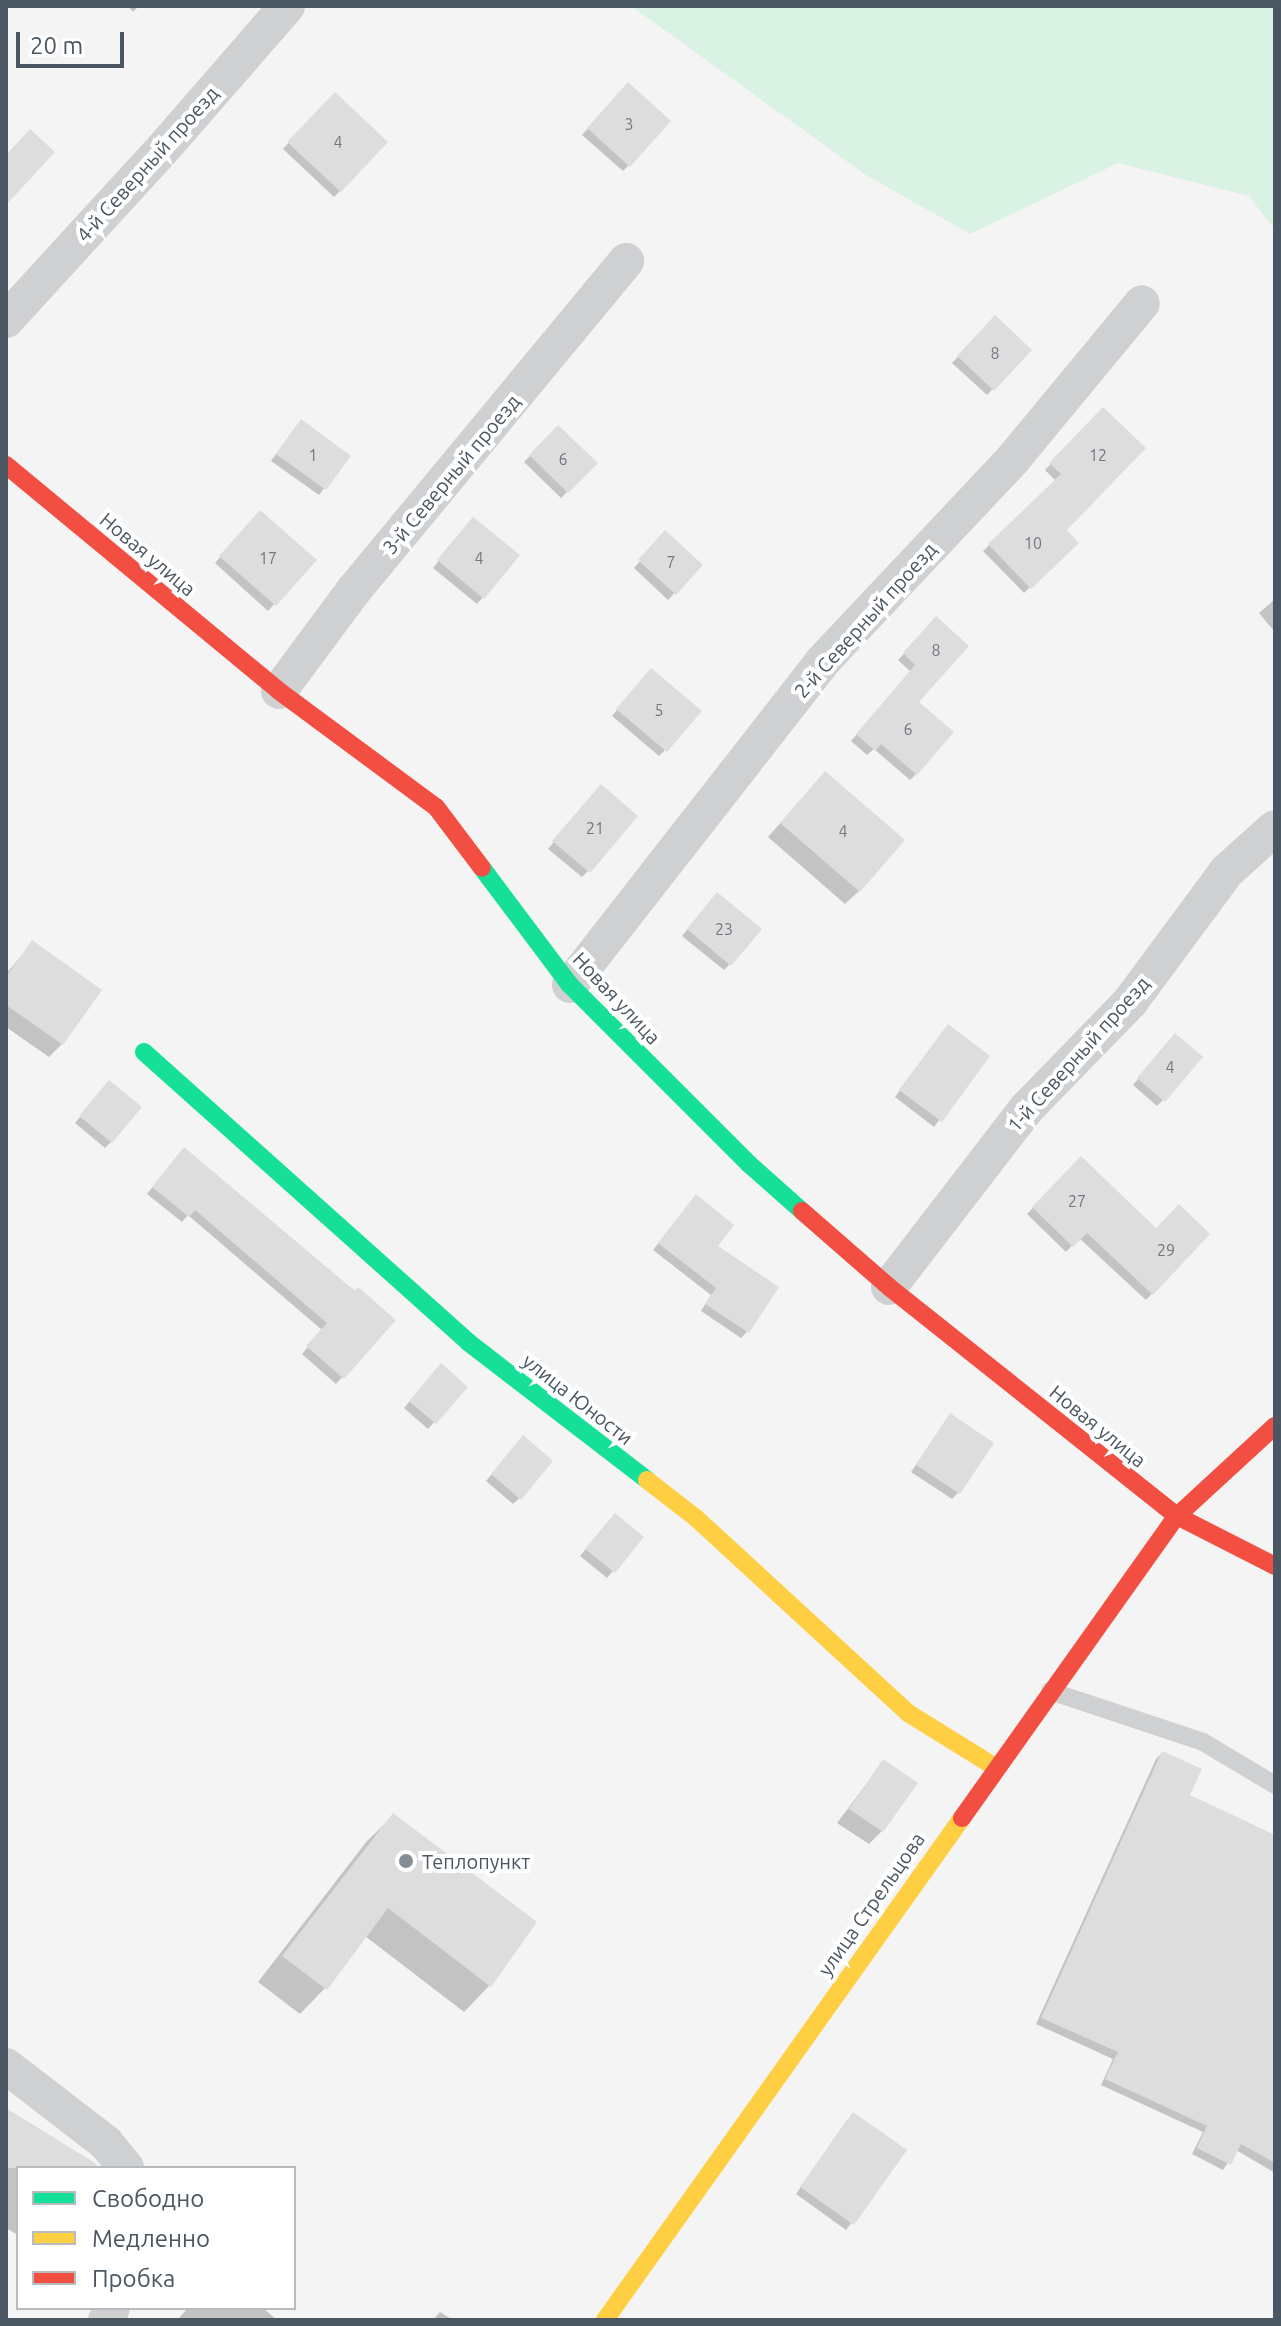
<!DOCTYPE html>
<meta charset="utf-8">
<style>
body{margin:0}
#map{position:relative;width:1281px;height:2326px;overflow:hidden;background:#f4f4f4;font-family:Ubuntu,sans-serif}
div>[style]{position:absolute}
.green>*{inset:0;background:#d9f2e3}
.shadow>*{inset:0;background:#0003}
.building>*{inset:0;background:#ddddde}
.lane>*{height:18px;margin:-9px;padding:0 9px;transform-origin:9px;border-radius:9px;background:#ced0d2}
.street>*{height:36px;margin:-18px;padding:0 18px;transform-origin:18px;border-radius:18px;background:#ced0d2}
.fast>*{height:18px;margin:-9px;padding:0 9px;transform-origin:9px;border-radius:9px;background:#16e098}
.slow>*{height:18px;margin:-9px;padding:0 9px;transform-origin:9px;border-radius:9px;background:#ffcf43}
.jam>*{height:18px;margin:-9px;padding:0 9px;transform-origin:9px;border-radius:9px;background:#f24e42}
.dots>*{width:22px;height:22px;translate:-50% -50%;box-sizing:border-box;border:4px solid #fff;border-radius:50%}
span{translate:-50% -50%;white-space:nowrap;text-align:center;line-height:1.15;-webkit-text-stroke:8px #fff;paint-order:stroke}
.number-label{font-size:16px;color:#707881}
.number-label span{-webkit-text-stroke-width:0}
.street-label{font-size:20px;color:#4a5661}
.poi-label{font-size:20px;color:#4a5661}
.left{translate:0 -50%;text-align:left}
.frame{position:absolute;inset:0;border:8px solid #4a5661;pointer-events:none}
.legend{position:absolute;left:16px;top:2166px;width:280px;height:144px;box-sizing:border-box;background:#fff;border:2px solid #b7bbc0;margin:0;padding:10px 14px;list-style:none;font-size:24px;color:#4a5661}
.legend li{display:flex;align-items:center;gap:16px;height:40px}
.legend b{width:40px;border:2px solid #b7bbc0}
.scale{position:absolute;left:16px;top:32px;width:108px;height:36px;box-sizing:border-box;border:4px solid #4a5661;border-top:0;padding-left:10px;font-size:24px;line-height:28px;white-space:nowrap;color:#4a5661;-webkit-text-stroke:6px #fff;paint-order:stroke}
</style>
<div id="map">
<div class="green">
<div style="clip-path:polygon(631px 6px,1275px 6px,1275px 230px,1249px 196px,1118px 163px,970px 234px,866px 175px)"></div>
</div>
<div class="shadow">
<div style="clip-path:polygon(128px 6px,139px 6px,133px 12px)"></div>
<div style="clip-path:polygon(628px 85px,629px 165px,623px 171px,582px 135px)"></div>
<div style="clip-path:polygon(335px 94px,386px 142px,334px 197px,283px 149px)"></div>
<div style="clip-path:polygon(995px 318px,1030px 350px,987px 395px,952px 363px)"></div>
<div style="clip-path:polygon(1103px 410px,1064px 530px,1076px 543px,1024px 593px,983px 551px,1056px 481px,1045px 470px)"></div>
<div style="clip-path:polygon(295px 428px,348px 456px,319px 495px,271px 461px)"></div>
<div style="clip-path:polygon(558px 428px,595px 463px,561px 498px,524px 462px)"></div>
<div style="clip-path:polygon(254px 519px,314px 560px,268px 611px,215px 563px)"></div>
<div style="clip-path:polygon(468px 525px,518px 556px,477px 604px,433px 568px)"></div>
<div style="clip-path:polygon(665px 533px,700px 565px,668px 600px,634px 568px)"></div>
<div style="clip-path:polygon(1275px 599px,1275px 632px,1259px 613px)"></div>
<div style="clip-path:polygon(937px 619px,916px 702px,916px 774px,910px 780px,874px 749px,867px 755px,851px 741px,911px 672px,898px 660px)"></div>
<div style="clip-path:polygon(645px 676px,665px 750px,659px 756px,612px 716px)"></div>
<div style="clip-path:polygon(812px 787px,859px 891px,845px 904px,768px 837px)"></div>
<div style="clip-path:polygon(595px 793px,588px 871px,582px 877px,548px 849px)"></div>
<div style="clip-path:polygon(711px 901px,730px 964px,724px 970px,682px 936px)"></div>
<div style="clip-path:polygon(32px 943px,62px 1044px,49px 1057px,6px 1027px,6px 974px)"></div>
<div style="clip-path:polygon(942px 1033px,987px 1056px,934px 1127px,895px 1097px)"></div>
<div style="clip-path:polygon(1169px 1042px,1163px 1100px,1157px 1106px,1133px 1085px)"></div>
<div style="clip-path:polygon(104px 1088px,111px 1142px,105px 1148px,75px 1123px)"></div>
<div style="clip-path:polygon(178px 1155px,393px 1320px,336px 1384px,302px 1354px,322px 1330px,188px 1215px,182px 1222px,147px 1194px)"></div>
<div style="clip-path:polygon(1081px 1158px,1156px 1231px,1208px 1234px,1146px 1300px,1079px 1238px,1066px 1252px,1027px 1214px)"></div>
<div style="clip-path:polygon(690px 1203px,715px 1246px,747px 1332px,741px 1338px,701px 1311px,711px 1295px,653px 1250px)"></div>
<div style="clip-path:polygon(435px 1372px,465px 1387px,428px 1429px,404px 1408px)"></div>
<div style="clip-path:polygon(945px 1422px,958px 1493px,952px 1499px,911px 1472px)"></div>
<div style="clip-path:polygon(517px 1444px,520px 1498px,513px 1504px,486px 1481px)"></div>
<div style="clip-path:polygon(609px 1522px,641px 1537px,607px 1578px,580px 1556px)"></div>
<div style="clip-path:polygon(1162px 1753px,1187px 1796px,1275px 1837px,1275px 2173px,1236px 2150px,1223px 2170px,1192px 2154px,1203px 2132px,1101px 2085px,1113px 2059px,1036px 2024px,1156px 1759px)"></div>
<div style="clip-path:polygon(883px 1762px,882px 1831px,869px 1844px,837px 1823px)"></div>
<div style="clip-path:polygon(393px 1816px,534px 1923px,489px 1986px,464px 2012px,365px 1936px,325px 1988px,300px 2014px,258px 1982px,367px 1841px)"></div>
<div style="clip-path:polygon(6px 2111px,95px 2168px,18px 2168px,18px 2235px,6px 2228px)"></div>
<div style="clip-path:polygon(847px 2120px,905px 2150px,846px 2230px,796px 2194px)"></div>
<div style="clip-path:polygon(188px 2308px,263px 2308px,277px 2320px,177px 2320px)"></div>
<div style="clip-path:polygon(440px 2312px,453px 2320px,433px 2320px)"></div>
</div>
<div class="building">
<div style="clip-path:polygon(628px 82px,671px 121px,630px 167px,587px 128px)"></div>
<div style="clip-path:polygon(335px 92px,388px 142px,341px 192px,287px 142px)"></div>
<div style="clip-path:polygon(30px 129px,55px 152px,6px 205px,6px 155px)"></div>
<div style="clip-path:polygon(995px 315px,1032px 350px,994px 391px,957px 356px)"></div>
<div style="clip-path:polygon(1103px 407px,1146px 448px,1067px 530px,1079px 543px,1031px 589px,988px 544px,1061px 474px,1049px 463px)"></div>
<div style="clip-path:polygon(301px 419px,351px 456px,326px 490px,276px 454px)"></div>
<div style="clip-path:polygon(558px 425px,598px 463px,568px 493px,529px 455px)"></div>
<div style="clip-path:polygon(260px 510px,317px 560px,276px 606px,219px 556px)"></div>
<div style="clip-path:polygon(473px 517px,520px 555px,484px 599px,437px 560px)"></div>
<div style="clip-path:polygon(665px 530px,703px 565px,676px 595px,638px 560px)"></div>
<div style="clip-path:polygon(936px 616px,969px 646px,919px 702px,954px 732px,917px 775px,881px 744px,875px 751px,856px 734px,915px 665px,903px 653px)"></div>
<div style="clip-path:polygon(651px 668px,702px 711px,667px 752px,616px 709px)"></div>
<div style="clip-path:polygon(825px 771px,905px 840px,860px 892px,780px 823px)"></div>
<div style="clip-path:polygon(601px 784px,638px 816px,590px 873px,552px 841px)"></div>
<div style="clip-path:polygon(717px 892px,762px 929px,731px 966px,687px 929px)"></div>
<div style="clip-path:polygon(32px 940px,102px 990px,63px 1045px,6px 1005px,6px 977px)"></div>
<div style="clip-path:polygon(948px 1024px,990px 1056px,942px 1122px,899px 1090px)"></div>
<div style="clip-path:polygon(1175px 1033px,1203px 1057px,1165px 1102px,1137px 1078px)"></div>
<div style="clip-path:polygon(109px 1080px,142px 1107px,112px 1143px,79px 1116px)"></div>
<div style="clip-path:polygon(184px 1147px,355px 1291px,358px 1287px,396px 1320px,344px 1379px,306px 1346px,327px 1323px,195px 1210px,189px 1217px,152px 1187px)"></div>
<div style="clip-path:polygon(1081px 1156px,1156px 1228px,1179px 1204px,1210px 1234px,1153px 1295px,1087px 1233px,1073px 1247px,1032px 1207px)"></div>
<div style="clip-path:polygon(696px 1194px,734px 1225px,718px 1246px,779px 1287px,749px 1333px,705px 1304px,716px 1288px,658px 1243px)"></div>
<div style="clip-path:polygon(441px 1363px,468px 1387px,436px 1424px,409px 1401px)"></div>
<div style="clip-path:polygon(950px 1413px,994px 1443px,960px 1494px,916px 1465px)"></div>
<div style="clip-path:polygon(523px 1435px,553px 1461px,521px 1500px,491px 1474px)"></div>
<div style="clip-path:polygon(615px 1513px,644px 1537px,615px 1573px,585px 1549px)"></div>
<div style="clip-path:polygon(1162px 1751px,1202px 1769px,1190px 1795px,1275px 1835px,1275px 2163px,1241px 2144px,1231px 2165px,1197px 2148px,1207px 2126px,1105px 2079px,1118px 2052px,1041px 2018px)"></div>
<div style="clip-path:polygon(883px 1759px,918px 1783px,883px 1832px,849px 1809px)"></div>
<div style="clip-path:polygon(393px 1813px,537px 1922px,491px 1987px,388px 1908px,327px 1990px,282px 1956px)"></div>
<div style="clip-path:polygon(6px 2108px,95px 2163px,99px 2168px,6px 2168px)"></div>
<div style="clip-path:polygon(853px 2112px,907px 2150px,854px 2225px,800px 2187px)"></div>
</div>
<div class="lane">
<div style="left:1050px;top:1691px;width:161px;rotate:18.4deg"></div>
<div style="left:1203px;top:1742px;width:84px;rotate:30.8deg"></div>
</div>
<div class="street">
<div style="left:6px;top:320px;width:229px;rotate:-47.5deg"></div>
<div style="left:161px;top:151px;width:192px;rotate:-49deg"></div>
<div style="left:279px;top:691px;width:126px;rotate:-53.4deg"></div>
<div style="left:354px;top:590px;width:427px;rotate:-50.4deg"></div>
<div style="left:570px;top:985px;width:410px;rotate:-52deg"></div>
<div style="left:822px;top:662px;width:279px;rotate:-46.7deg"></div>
<div style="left:1013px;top:459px;width:202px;rotate:-50.4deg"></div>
<div style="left:889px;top:1287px;width:226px;rotate:-52.4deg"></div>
<div style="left:1027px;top:1108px;width:148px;rotate:-45.8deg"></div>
<div style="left:1130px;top:1002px;width:163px;rotate:-53.5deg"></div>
<div style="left:1227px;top:871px;width:64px;rotate:-41.9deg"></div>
<div style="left:6px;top:2066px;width:126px;rotate:37.6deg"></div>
<div style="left:106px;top:2143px;width:32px;rotate:51deg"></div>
<div style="left:106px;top:2320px;width:13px;rotate:-63deg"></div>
</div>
<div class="fast">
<div style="left:482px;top:868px;width:146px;rotate:53.1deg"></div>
<div style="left:570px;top:985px;width:253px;rotate:45deg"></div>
<div style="left:749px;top:1164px;width:71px;rotate:41.6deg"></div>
<div style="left:144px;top:1052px;width:435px;rotate:41.8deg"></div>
<div style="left:468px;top:1342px;width:226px;rotate:37.6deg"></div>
</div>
<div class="slow">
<div style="left:647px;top:1480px;width:62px;rotate:37.8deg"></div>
<div style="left:696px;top:1518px;width:288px;rotate:42.6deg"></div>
<div style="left:908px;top:1713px;width:102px;rotate:31.8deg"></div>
<div style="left:605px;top:2320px;width:616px;rotate:-54.58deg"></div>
</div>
<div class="jam">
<div style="left:6px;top:465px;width:354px;rotate:39.6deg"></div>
<div style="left:279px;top:691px;width:195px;rotate:36.5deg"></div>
<div style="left:436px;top:807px;width:76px;rotate:53deg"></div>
<div style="left:802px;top:1211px;width:116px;rotate:41.1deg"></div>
<div style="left:889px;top:1287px;width:368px;rotate:38.5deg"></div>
<div style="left:1177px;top:1516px;width:110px;rotate:27deg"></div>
<div style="left:962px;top:1818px;width:371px;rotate:-54.6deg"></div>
<div style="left:1177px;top:1516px;width:133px;rotate:-42.6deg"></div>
</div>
<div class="dots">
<div style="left:406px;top:1861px;background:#868d94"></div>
</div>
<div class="number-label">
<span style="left:629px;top:124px">3</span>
<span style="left:338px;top:142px">4</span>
<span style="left:995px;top:353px">8</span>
<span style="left:313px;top:455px">1</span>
<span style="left:1098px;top:455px">12</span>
<span style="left:563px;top:459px">6</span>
<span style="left:1033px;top:543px">10</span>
<span style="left:268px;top:558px">17</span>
<span style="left:479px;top:558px">4</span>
<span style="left:671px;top:562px">7</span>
<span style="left:936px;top:650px">8</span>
<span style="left:659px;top:710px">5</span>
<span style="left:908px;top:729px">6</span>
<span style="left:595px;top:828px">21</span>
<span style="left:843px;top:831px">4</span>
<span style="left:724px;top:929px">23</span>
<span style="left:1170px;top:1067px">4</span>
<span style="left:1077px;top:1201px">27</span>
<span style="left:1166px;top:1250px">29</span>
</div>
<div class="street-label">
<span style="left:147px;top:164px;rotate:-48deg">4-й Северный проезд</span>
<span style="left:451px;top:474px;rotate:-50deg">3-й Северный проезд</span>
<span style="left:148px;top:554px;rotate:40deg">Новая улица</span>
<span style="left:865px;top:620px;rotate:-48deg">2-й Северный проезд</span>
<span style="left:617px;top:998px;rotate:47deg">Новая улица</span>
<span style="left:1078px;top:1054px;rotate:-48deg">1-й Северный проезд</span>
<span style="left:578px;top:1399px;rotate:38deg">улица Юности</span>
<span style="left:1098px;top:1426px;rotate:39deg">Новая улица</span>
<span style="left:871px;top:1904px;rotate:-55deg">улица Стрельцова</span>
</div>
<div class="poi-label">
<span class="left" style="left:422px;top:1861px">Теплопункт</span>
</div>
<div class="frame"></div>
<ul class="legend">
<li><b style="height:10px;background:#16e098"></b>Свободно</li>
<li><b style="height:10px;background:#ffcf43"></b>Медленно</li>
<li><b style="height:10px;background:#f24e42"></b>Пробка</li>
</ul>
<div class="scale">20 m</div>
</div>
